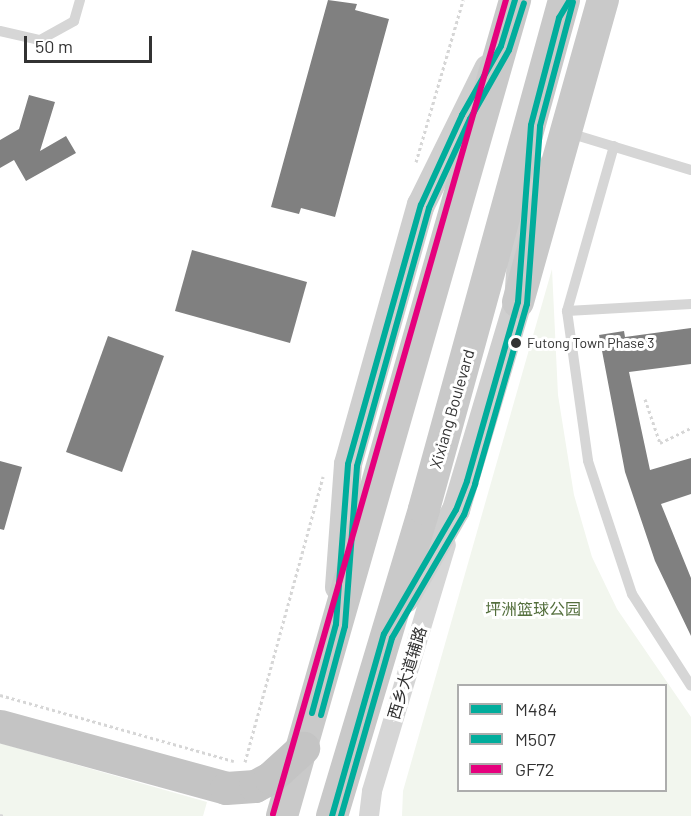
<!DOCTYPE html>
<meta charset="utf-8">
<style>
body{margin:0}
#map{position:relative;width:691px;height:816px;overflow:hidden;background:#fff;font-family:Barlow,"Noto Sans SC",sans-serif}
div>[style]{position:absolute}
.green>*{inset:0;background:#f2f6ee}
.building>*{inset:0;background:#808080}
.path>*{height:3px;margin-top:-1.5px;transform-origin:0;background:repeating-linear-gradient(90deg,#d6d6d6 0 3px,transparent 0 6px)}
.lane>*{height:10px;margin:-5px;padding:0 5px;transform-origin:5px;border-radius:5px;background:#d6d6d6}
.street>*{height:20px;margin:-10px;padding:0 10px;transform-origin:10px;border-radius:10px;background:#d6d6d6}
.secondary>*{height:28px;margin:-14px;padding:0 14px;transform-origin:14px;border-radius:14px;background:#cfcfcf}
.primary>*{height:32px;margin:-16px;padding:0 16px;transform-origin:16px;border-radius:16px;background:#c9c9c9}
.highway>*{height:33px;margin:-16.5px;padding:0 16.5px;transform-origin:16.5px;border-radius:16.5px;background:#c4c4c4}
.bus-1>*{height:6px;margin:-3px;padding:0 3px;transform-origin:3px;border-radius:3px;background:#01ad9c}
.bus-2>*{height:6px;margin:-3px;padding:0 3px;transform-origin:3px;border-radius:3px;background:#01ad9c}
.bus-3>*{height:6px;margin:-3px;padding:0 3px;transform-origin:3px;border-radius:3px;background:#e5007d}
.dots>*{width:16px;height:16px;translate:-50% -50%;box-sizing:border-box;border:3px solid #fff;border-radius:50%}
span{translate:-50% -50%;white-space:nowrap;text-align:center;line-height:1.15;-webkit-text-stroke:6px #fff;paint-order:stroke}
.bus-label{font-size:14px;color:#323232}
.left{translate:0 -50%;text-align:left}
.street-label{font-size:16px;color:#323232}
.park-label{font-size:16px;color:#546f3d}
.legend{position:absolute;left:457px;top:684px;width:210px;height:108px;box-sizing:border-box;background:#fff;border:2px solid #adadad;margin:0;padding:8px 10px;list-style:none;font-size:18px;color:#323232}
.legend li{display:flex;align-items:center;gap:12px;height:30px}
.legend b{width:30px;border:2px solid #adadad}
.scale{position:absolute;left:24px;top:36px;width:128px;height:27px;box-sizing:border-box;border:3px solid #323232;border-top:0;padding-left:8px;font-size:18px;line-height:21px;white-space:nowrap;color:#323232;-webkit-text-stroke:4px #fff;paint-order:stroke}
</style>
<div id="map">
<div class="green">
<div style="clip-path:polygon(evenodd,552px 269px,558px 395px,574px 495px,592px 557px,617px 609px,691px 717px,691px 816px,402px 816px,403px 791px,552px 269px,458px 686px,666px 686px,666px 790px,458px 790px,458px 686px)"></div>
<div style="clip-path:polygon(0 743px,207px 802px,203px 816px,0 816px)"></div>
</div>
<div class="building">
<div style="clip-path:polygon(328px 0,357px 4px,355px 10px,389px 19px,335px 217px,301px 208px,299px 214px,271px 207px)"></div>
<div style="clip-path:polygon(29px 95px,55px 102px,40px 151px,66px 136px,76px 153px,26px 181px,14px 160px,0 168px,0 140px,19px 129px)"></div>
<div style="clip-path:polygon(192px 250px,307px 282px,290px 343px,175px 311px)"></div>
<div style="clip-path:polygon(691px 328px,691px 364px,629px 372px,650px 470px,691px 458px,691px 494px,661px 504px,691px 578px,691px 636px,655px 561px,625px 472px,599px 335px,624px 331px,625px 337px)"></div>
<div style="clip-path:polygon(108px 336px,164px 356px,122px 472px,66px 452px)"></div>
<div style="clip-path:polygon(0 461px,22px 467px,4px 530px,0 529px)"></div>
</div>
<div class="path">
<div style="left:416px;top:162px;width:169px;rotate:-73.8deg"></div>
<div style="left:645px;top:399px;width:46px;rotate:71.2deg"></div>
<div style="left:660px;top:443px;width:34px;rotate:-26deg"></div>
<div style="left:0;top:695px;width:243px;rotate:15.8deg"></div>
<div style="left:245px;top:762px;width:296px;rotate:-74.7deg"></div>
<div style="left:0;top:815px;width:4px;rotate:14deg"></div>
</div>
<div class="lane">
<div style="left:0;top:31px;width:41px;rotate:12.7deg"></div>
<div style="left:40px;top:40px;width:39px;rotate:-29deg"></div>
<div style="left:74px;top:21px;width:22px;rotate:-74deg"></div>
<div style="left:569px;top:133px;width:127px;rotate:16.9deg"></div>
<div style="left:614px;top:146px;width:172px;rotate:105.9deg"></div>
<div style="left:567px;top:311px;width:151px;rotate:82deg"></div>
<div style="left:588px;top:461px;width:140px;rotate:71.7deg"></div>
<div style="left:632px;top:594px;width:109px;rotate:57.3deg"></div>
<div style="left:567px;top:311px;width:124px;rotate:-3.2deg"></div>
</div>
<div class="street">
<div style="left:369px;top:816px;width:25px;rotate:-83deg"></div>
<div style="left:372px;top:791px;width:257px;rotate:-73.3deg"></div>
</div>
<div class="secondary">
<div style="left:339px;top:587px;width:123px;rotate:-85.8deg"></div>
<div style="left:348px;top:464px;width:269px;rotate:-74.3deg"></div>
<div style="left:421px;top:205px;width:152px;rotate:-63.8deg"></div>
<div style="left:405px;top:599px;width:103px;rotate:-60.2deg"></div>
<div style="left:456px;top:510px;width:217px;rotate:-73.4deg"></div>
<div style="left:518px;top:302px;width:141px;rotate:-85.9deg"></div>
</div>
<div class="primary">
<div style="left:518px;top:302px;width:314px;rotate:-74.3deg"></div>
<div style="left:282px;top:816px;width:849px;rotate:-74.06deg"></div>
<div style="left:332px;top:816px;width:320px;rotate:-73.3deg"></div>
<div style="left:424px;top:509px;width:528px;rotate:-74.62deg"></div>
</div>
<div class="highway">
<div style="left:0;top:726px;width:234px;rotate:15.3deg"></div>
<div style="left:226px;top:788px;width:29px;rotate:-4deg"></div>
<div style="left:255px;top:786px;width:17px;rotate:-28deg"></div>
<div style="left:270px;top:778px;width:45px;rotate:-42.3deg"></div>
</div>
<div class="bus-1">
<div style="left:312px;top:713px;width:92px;rotate:-74.9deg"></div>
<div style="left:336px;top:624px;width:160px;rotate:-85.7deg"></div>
<div style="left:348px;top:464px;width:269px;rotate:-74.3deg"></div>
<div style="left:421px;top:205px;width:99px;rotate:-65.5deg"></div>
<div style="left:462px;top:115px;width:79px;rotate:-60.5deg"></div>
<div style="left:501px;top:46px;width:48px;rotate:-73.1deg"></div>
<div style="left:332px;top:816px;width:189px;rotate:-74.1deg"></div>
<div style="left:384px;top:634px;width:143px;rotate:-59.9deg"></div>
<div style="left:456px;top:510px;width:31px;rotate:-69deg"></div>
<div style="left:467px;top:481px;width:186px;rotate:-74.1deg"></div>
<div style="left:518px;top:302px;width:177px;rotate:-85.8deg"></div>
<div style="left:531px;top:125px;width:111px;rotate:-75.3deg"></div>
<div style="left:559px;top:18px;width:21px;rotate:-59deg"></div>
</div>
<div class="bus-2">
<div style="left:321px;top:715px;width:92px;rotate:-74.9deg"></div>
<div style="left:345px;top:626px;width:160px;rotate:-85.7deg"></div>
<div style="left:357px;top:466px;width:268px;rotate:-74.4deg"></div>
<div style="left:429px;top:208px;width:98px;rotate:-65.3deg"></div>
<div style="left:470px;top:119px;width:79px;rotate:-60.5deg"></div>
<div style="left:509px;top:50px;width:49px;rotate:-72.3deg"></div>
<div style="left:341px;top:816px;width:185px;rotate:-74deg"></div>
<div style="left:392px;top:638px;width:143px;rotate:-59.7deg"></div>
<div style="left:464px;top:515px;width:33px;rotate:-70deg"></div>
<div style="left:475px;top:484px;width:187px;rotate:-73.9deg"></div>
<div style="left:527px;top:304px;width:178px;rotate:-85.8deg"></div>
<div style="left:540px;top:126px;width:128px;rotate:-75.1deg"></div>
</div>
<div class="bus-3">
<div style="left:273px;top:814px;width:847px;rotate:-74.03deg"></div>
</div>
<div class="dots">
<div style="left:516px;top:343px;background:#323232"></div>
</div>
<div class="bus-label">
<span class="left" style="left:527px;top:343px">Futong Town Phase 3</span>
</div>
<div class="street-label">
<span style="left:452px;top:409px;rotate:-74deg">Xixiang Boulevard</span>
<span style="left:407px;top:673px;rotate:-73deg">西乡大道辅路</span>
</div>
<div class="park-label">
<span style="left:533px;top:609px">坪洲篮球公园</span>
</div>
<ul class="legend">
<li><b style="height:8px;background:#01ad9c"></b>M484</li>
<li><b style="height:8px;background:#01ad9c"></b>M507</li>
<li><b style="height:8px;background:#e5007d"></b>GF72</li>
</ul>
<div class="scale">50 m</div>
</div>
